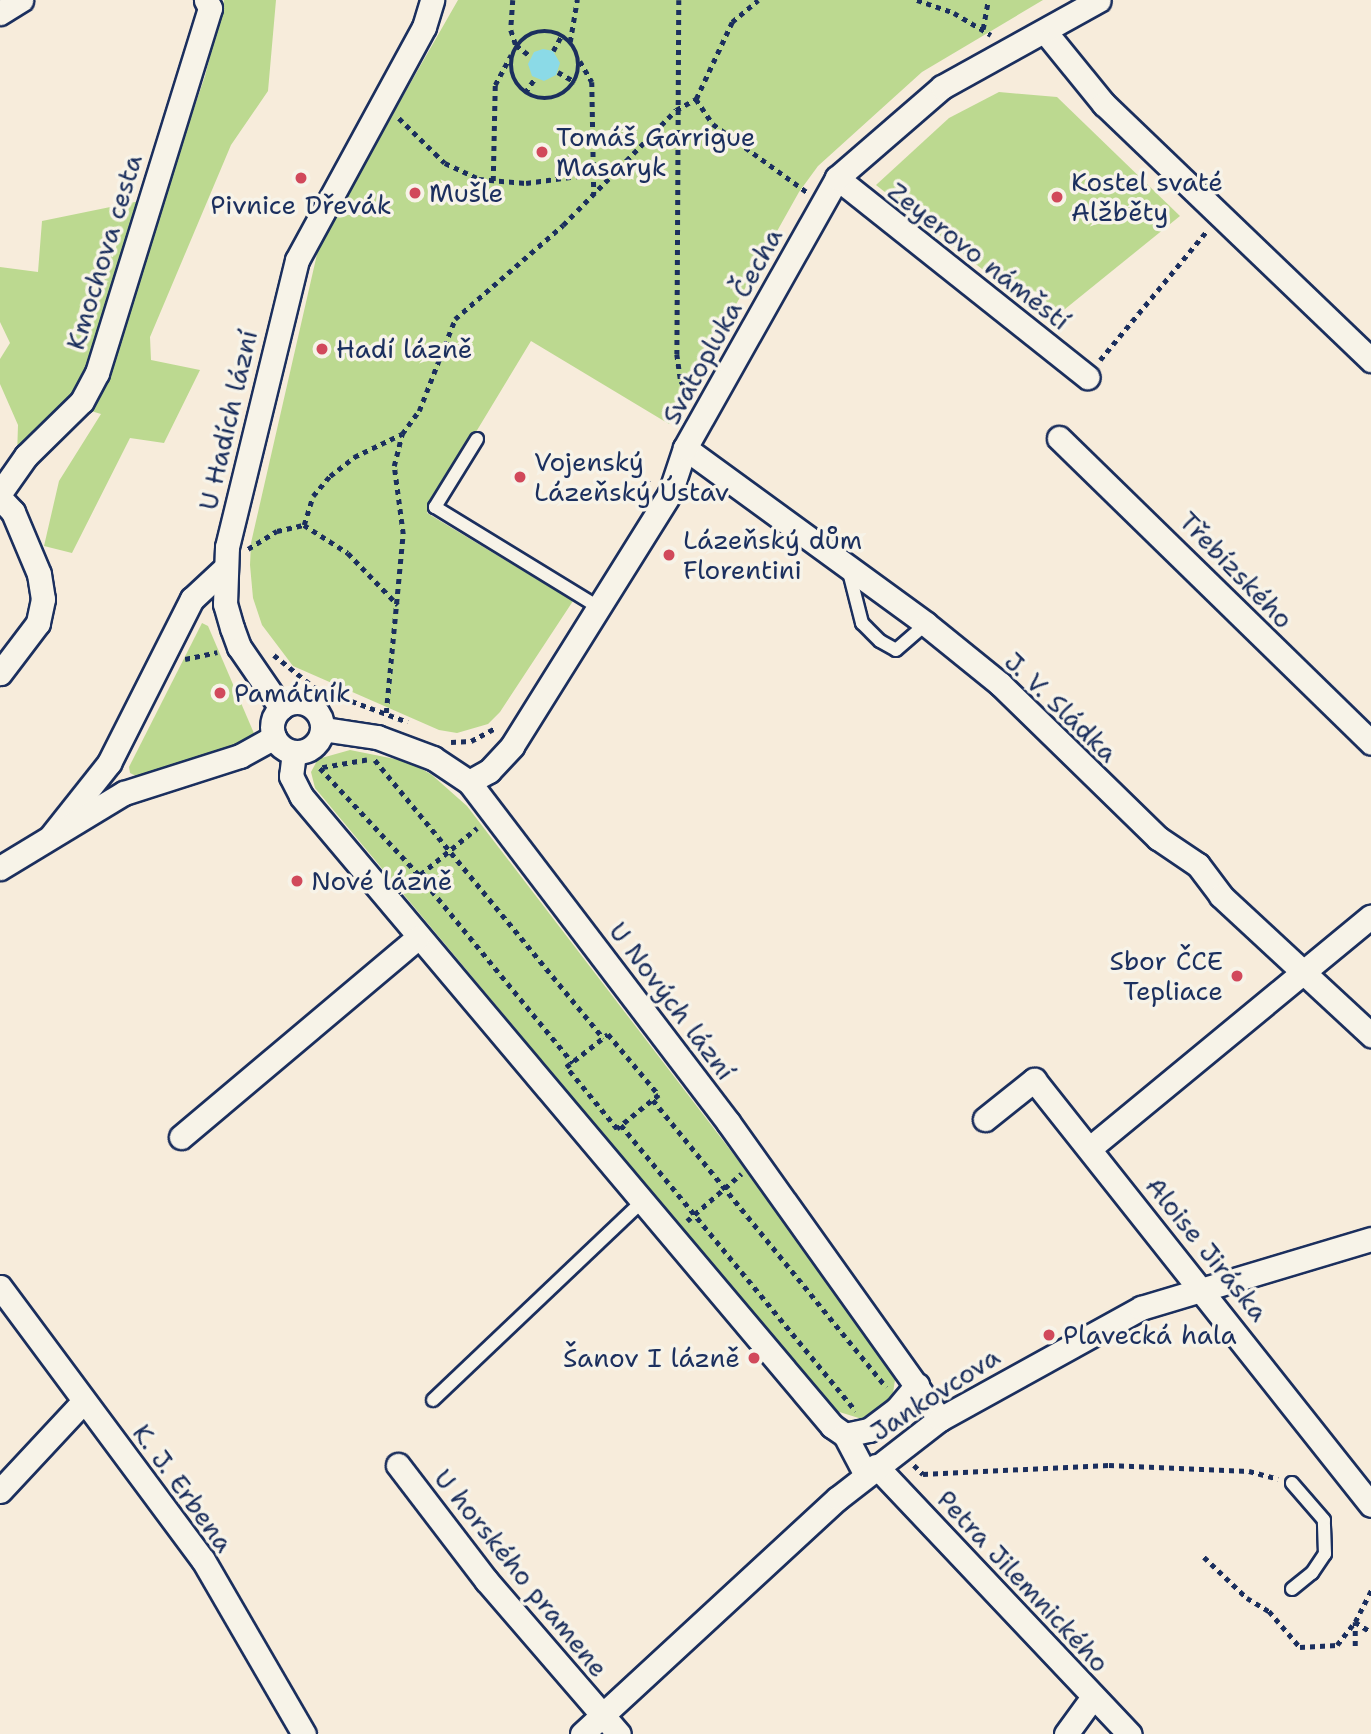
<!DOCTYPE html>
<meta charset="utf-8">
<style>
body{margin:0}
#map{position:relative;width:1371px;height:1734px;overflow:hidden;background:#f7ecdb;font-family:"Shantell Sans",sans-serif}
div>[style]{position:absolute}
.green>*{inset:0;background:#bcd990}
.water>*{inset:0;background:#8bdae7}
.path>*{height:4.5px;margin-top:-2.25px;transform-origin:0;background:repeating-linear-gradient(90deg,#1b2f5e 0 5px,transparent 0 10px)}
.path>.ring{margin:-2.25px;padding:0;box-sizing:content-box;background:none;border:4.5px solid #1b2f5e;border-radius:50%}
.roads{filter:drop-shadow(2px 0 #1b2f5e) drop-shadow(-2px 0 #1b2f5e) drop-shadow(0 2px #1b2f5e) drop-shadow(0 -2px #1b2f5e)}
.service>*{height:12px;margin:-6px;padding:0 6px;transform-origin:6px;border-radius:6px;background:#f7f3e8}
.minor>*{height:23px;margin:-11.5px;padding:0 11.5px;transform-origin:11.5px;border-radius:11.5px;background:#f7f3e8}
.minor>.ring{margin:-11.5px;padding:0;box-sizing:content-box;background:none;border:23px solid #f7f3e8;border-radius:50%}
.dots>*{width:19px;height:19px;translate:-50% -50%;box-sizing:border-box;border:4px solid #f7f3e8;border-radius:50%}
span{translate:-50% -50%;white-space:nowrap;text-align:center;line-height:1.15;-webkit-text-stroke:7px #f7f3e8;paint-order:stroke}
.poi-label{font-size:26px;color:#1b2f5e}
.left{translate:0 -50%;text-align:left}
.right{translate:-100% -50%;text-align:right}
.street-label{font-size:26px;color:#1b2f5e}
</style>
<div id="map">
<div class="green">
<div style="clip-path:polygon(224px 0,276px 0,268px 91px,231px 145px,150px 337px,151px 360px,200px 370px,164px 443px,130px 438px,72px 553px,44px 546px,59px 481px,101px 414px,68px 404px,17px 456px,18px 425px,0 384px,0 359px,10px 343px,0 322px,0 267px,38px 272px,42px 221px,164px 196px,205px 76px)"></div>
<div style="clip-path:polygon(458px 0,1043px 0,922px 72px,818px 166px,799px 192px,669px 424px,531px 341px,427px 513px,573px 601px,500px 712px,488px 724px,457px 733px,439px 730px,293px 666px,262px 625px,253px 598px,250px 565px,251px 543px,320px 241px)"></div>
<div style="clip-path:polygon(999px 92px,1057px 97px,1180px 216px,1049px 322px,876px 185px,949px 118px)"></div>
<div style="clip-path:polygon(202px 623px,208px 626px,256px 738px,136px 776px,130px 773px,129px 767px)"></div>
<div style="clip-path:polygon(350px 750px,410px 762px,432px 775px,467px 806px,846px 1301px,896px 1373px,892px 1400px,874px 1415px,862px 1419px,833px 1410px,315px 788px,311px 772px,318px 759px)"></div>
</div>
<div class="water">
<div style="clip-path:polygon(543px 49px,553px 51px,560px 63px,556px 75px,544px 81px,532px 76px,528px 64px,534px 52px)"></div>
</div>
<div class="path">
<div style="left:513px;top:0;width:30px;rotate:94deg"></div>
<div style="left:511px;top:30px;width:16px;rotate:72deg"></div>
<div style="left:516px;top:45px;width:18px;rotate:38deg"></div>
<div style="left:679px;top:0;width:354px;rotate:90.3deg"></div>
<div style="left:677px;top:354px;width:27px;rotate:82deg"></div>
<div style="left:681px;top:381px;width:17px;rotate:57deg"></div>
<div style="left:917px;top:0;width:39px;rotate:19deg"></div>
<div style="left:954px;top:13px;width:43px;rotate:30.7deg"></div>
<div style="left:983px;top:29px;width:29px;rotate:-80deg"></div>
<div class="ring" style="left:511px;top:31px;width:63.5px;height:63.5px"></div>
<div style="left:570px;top:42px;width:43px;rotate:-80.5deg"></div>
<div style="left:553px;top:51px;width:18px;rotate:-61deg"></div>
<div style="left:580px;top:61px;width:24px;rotate:60deg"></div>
<div style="left:592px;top:82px;width:112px;rotate:89deg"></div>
<div style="left:558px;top:72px;width:20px;rotate:30deg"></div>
<div style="left:525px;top:93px;width:18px;rotate:-56deg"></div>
<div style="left:696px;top:99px;width:30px;rotate:56deg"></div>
<div style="left:713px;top:124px;width:116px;rotate:35.9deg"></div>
<div style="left:399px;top:118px;width:64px;rotate:44.4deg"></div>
<div style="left:445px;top:163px;width:38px;rotate:25deg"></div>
<div style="left:479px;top:179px;width:47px;rotate:4.9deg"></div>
<div style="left:526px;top:183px;width:67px;rotate:-7.8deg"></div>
<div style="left:493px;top:181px;width:96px;rotate:-88.8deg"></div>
<div style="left:495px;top:85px;width:34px;rotate:-62deg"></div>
<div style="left:1100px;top:360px;width:166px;rotate:-50.4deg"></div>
<div style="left:641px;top:493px;width:19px;rotate:-62deg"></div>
<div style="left:304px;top:525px;width:30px;rotate:-73deg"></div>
<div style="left:313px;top:496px;width:26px;rotate:-50deg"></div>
<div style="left:330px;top:476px;width:31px;rotate:-38deg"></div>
<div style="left:354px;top:457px;width:53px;rotate:-25.6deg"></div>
<div style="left:248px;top:549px;width:34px;rotate:-32deg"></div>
<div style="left:277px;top:531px;width:28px;rotate:-13deg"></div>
<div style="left:304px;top:525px;width:52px;rotate:32.5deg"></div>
<div style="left:348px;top:553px;width:72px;rotate:46.1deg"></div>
<div style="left:274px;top:655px;width:51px;rotate:38.7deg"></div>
<div style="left:314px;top:687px;width:100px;rotate:20.4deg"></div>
<div style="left:185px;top:659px;width:33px;rotate:-12deg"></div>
<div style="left:386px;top:713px;width:180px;rotate:-84.6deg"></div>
<div style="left:403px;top:534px;width:69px;rotate:-97.5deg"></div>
<div style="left:394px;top:466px;width:33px;rotate:-76deg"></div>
<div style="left:402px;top:434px;width:29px;rotate:-54deg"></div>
<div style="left:419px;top:411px;width:99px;rotate:-68.6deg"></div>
<div style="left:455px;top:319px;width:143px;rotate:-41deg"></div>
<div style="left:563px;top:225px;width:161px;rotate:-45.5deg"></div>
<div style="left:676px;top:110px;width:23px;rotate:-29deg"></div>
<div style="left:696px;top:99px;width:85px;rotate:-64.9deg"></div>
<div style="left:732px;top:22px;width:34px;rotate:-40deg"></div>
<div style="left:451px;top:742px;width:20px;rotate:-3deg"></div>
<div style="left:471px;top:741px;width:27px;rotate:-28deg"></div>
<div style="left:367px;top:760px;width:48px;rotate:170.3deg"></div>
<div style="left:320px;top:768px;width:146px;rotate:47.2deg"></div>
<div style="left:419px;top:875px;width:243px;rotate:50.7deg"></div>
<div style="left:375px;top:760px;width:360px;rotate:50.6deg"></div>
<div style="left:405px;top:887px;width:93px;rotate:-39.3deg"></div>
<div style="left:608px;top:1034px;width:80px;rotate:50.1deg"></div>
<div style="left:659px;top:1095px;width:54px;rotate:141deg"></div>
<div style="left:617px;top:1129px;width:80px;rotate:-129.4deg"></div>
<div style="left:566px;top:1067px;width:53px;rotate:-38.2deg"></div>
<div style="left:653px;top:1100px;width:370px;rotate:50.9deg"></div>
<div style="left:621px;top:1125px;width:370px;rotate:50.6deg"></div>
<div style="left:687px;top:1221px;width:72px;rotate:-41deg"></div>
<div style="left:914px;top:1465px;width:13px;rotate:45deg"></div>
<div style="left:923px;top:1474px;width:186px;rotate:-2.8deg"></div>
<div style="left:1109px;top:1465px;width:140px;rotate:2.5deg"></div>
<div style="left:1249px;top:1471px;width:30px;rotate:15deg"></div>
<div style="left:1204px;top:1557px;width:59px;rotate:43.6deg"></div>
<div style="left:1247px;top:1598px;width:26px;rotate:31deg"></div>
<div style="left:1269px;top:1611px;width:48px;rotate:49.3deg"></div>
<div style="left:1300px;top:1647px;width:37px;rotate:-3deg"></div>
<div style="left:1337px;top:1645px;width:29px;rotate:-52deg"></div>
<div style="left:1355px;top:1622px;width:19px;rotate:32deg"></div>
<div style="left:1355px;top:1646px;width:24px;rotate:-90deg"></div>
<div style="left:1355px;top:1622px;width:36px;rotate:-63deg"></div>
</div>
<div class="roads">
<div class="service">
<div style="left:477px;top:439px;width:80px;rotate:121.7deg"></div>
<div style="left:435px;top:507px;width:193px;rotate:31.5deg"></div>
<div style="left:848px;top:568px;width:57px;rotate:75.7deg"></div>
<div style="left:862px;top:623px;width:25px;rotate:45deg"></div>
<div style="left:880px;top:641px;width:18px;rotate:29deg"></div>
<div style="left:896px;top:650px;width:40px;rotate:-41deg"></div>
<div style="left:433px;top:1400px;width:289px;rotate:-43.5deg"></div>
<div style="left:1292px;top:1589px;width:26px;rotate:-39deg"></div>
<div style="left:1312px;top:1573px;width:23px;rotate:-56deg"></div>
<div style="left:1325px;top:1554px;width:34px;rotate:-92deg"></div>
<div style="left:1324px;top:1520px;width:49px;rotate:-130.9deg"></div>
</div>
<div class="minor">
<div style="left:0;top:13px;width:25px;rotate:-32deg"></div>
<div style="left:1046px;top:33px;width:92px;rotate:50.8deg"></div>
<div style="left:1104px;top:104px;width:370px;rotate:43.8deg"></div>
<div style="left:837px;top:178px;width:320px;rotate:38.5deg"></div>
<div style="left:1059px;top:438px;width:436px;rotate:44.3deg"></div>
<div style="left:685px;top:448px;width:298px;rotate:36.1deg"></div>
<div style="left:926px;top:624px;width:95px;rotate:39deg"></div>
<div style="left:1000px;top:684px;width:221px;rotate:44.3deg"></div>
<div style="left:1158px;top:838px;width:48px;rotate:34deg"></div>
<div style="left:1198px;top:865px;width:39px;rotate:53deg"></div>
<div style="left:1221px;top:896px;width:205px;rotate:42.8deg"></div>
<div style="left:0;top:493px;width:45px;rotate:-54.9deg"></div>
<div style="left:26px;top:456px;width:78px;rotate:-44.5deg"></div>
<div style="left:82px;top:401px;width:32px;rotate:-62deg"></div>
<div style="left:97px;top:373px;width:382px;rotate:-72.8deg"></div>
<div style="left:210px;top:8px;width:9px;rotate:-117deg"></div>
<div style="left:0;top:498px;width:19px;rotate:47deg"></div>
<div style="left:13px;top:512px;width:67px;rotate:67.2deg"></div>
<div style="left:39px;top:574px;width:25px;rotate:81deg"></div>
<div style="left:43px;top:599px;width:25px;rotate:102deg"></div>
<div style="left:38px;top:623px;width:63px;rotate:127.2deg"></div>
<div class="ring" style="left:272px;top:702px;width:27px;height:27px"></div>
<div style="left:281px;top:708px;width:74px;rotate:-124.5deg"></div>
<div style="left:239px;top:647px;width:20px;rotate:-110deg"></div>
<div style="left:232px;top:628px;width:25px;rotate:-106deg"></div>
<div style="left:225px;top:604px;width:57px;rotate:-88deg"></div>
<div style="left:227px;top:547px;width:295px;rotate:-76.3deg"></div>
<div style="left:297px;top:260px;width:265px;rotate:-61.4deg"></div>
<div style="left:424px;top:27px;width:28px;rotate:-73deg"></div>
<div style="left:323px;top:729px;width:55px;rotate:8.4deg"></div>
<div style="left:377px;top:737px;width:60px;rotate:20.6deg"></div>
<div style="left:433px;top:758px;width:43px;rotate:33.7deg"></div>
<div style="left:469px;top:782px;width:427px;rotate:52.7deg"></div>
<div style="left:728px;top:1122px;width:365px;rotate:54.5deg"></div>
<div style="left:294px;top:752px;width:24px;rotate:97deg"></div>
<div style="left:291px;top:776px;width:22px;rotate:63deg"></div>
<div style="left:301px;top:796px;width:824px;rotate:49.87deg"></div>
<div style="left:832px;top:1426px;width:16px;rotate:35deg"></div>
<div style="left:845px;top:1435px;width:25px;rotate:-12deg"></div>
<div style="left:869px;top:1430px;width:34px;rotate:-37deg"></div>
<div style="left:896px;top:1410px;width:33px;rotate:-50deg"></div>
<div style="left:469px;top:782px;width:23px;rotate:-29deg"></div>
<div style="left:489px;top:771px;width:34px;rotate:-47deg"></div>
<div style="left:512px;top:746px;width:298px;rotate:-58deg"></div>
<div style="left:670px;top:493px;width:47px;rotate:-71.6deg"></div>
<div style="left:685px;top:448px;width:310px;rotate:-60.6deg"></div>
<div style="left:837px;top:178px;width:139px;rotate:-40.9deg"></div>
<div style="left:942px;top:87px;width:179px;rotate:-29deg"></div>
<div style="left:52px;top:835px;width:92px;rotate:-51.6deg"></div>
<div style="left:109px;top:763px;width:184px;rotate:-63.2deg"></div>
<div style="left:192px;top:599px;width:42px;rotate:-43.1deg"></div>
<div style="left:0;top:868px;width:145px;rotate:-31.2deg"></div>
<div style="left:124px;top:793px;width:122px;rotate:-17.7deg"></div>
<div style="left:240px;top:756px;width:39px;rotate:-29deg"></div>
<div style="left:985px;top:1119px;width:63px;rotate:-38.5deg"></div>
<div style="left:1034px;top:1080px;width:542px;rotate:51.59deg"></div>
<div style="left:181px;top:1137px;width:309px;rotate:-40.1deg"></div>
<div style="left:1090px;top:1148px;width:364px;rotate:-39.5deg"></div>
<div style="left:0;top:1287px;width:340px;rotate:53.4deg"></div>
<div style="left:203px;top:1560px;width:201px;rotate:59.9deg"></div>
<div style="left:845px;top:1435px;width:45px;rotate:62.3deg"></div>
<div style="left:398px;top:1465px;width:145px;rotate:52.6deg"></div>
<div style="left:486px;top:1580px;width:203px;rotate:49.2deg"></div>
<div style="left:876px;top:1466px;width:369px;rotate:46.6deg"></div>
<div style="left:0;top:1491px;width:122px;rotate:-47deg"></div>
<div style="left:582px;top:1734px;width:348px;rotate:-42.7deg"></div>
<div style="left:838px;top:1498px;width:129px;rotate:-37.8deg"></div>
<div style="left:940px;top:1419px;width:230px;rotate:-28.9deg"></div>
<div style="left:1141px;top:1308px;width:240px;rotate:-16.7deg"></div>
<div style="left:1066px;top:1734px;width:46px;rotate:-53.9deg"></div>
</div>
</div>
<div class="dots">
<div style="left:542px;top:152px;background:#d1495b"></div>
<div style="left:301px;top:178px;background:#d1495b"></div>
<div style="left:415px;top:193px;background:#d1495b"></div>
<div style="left:1057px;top:197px;background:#d1495b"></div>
<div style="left:322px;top:349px;background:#d1495b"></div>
<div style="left:520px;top:477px;background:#d1495b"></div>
<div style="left:669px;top:555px;background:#d1495b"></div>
<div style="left:220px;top:693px;background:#d1495b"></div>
<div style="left:297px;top:881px;background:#d1495b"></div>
<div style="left:1237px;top:976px;background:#d1495b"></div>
<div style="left:1049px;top:1335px;background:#d1495b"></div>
<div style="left:754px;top:1358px;background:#d1495b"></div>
</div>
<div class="poi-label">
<span class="left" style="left:556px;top:152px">Tomáš Garrigue<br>Masaryk</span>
<span class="left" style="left:1071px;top:197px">Kostel svaté<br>Alžběty</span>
<span class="left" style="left:429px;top:193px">Mušle</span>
<span style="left:301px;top:205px">Pivnice Dřevák</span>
<span class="left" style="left:336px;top:349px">Hadí lázně</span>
<span class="left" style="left:534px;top:477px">Vojenský<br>Lázeňský Ústav</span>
<span class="left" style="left:683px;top:555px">Lázeňský dům<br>Florentini</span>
<span class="left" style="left:234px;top:693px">Památník</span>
<span class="left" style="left:311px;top:881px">Nové lázně</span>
<span class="right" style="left:1223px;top:976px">Sbor ČCE<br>Tepliace</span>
<span class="left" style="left:1063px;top:1335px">Plavecká hala</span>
<span class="right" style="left:740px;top:1358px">Šanov I lázně</span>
</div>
<div class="street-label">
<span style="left:104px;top:252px;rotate:-73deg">Kmochova cesta</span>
<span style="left:979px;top:256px;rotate:38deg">Zeyerovo náměstí</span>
<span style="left:722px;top:326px;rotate:-61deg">Svatopluka Čecha</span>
<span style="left:228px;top:420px;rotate:-77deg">U Hadích lázní</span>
<span style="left:1236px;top:570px;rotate:46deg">Třebízského</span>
<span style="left:1061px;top:707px;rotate:44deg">J. V. Sládka</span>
<span style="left:672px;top:1001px;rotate:53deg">U Nových lázní</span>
<span style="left:1207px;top:1249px;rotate:51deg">Aloise Jiráska</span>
<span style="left:935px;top:1394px;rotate:-33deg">Jankovcova</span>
<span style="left:183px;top:1488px;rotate:54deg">K. J. Erbena</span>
<span style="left:521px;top:1573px;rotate:51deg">U horského pramene</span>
<span style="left:1023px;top:1581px;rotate:47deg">Petra Jilemnického</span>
</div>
</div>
